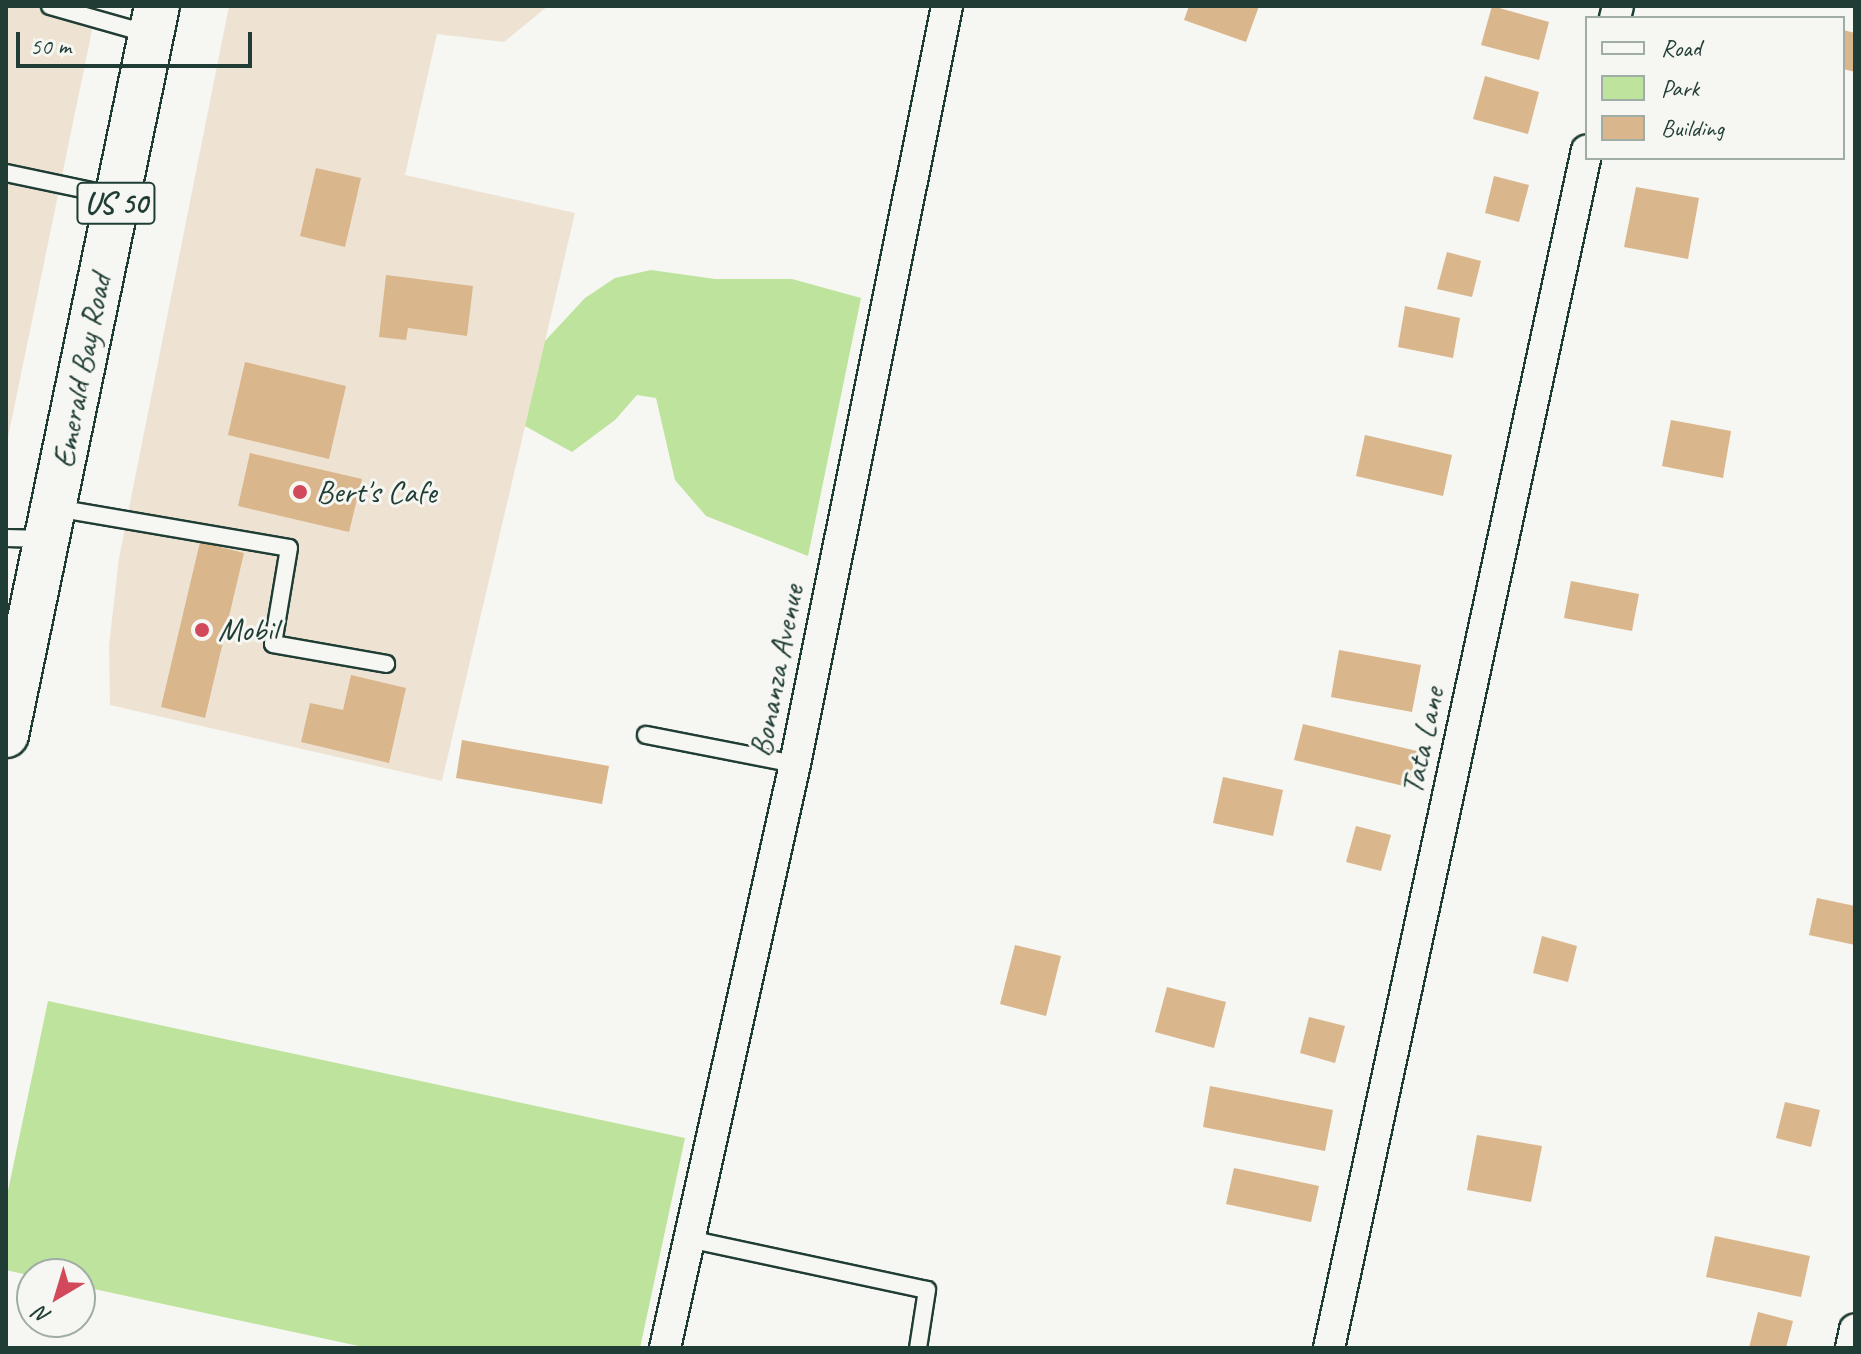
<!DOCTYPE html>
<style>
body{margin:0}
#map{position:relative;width:1861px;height:1354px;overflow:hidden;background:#f6f6f2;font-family:Caveat,sans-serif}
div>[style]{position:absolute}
.built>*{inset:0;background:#eee3d3}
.green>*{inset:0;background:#bee39d}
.building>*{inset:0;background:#dab68c}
.roads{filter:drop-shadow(2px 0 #1f3d34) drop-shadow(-2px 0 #1f3d34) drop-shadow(0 2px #1f3d34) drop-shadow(0 -2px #1f3d34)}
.lane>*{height:16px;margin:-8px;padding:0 8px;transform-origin:8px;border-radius:8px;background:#f6f6f2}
.street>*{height:30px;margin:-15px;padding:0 15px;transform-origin:15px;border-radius:15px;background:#f6f6f2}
.highway>*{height:44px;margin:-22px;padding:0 22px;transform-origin:22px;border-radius:22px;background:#f6f6f2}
.dots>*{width:22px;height:22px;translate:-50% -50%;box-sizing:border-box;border:4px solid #f6f6f2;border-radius:50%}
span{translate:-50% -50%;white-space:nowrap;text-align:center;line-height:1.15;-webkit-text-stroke:6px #f6f6f2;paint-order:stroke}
.shield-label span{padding:2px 6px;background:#f6f6f2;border:2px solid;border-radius:6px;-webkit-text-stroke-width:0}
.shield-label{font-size:30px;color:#1f3d34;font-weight:700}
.street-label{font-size:32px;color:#1f3d34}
.poi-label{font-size:32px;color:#1f3d34}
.left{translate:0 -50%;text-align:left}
.frame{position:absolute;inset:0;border:8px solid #1f3d34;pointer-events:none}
.legend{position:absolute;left:1585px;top:16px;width:260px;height:144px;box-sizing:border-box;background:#f6f6f2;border:2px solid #a0aca6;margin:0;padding:10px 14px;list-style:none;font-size:24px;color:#1f3d34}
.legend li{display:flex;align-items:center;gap:16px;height:40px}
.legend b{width:40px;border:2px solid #a0aca6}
.north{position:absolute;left:16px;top:1258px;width:80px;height:80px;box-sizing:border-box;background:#f6f6f2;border:2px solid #a0aca6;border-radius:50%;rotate:218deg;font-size:22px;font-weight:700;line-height:32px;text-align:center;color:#1f3d34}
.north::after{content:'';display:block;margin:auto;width:28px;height:36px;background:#d1495b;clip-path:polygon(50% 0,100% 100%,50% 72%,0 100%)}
.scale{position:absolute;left:16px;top:32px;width:236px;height:36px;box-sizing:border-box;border:4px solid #1f3d34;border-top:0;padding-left:10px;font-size:24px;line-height:28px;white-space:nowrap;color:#1f3d34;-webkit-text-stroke:6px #f6f6f2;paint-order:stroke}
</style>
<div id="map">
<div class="built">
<div style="clip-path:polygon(6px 6px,97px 6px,6px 447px)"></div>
<div style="clip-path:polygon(229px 6px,548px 6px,504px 42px,437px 34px,405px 175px,575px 213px,442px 781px,110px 705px,109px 645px,119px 558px)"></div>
</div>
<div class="green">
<div style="clip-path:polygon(651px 270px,715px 279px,792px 279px,861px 298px,808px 556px,706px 516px,675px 480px,656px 398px,637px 395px,615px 420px,572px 452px,525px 426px,545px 341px,585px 298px,615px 278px)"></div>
<div style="clip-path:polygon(48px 1001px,685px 1138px,640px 1348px,368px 1348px,80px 1286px,80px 1274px,32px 1276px,6px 1270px,6px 1200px)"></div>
</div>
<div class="building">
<div style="clip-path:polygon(1189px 6px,1259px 6px,1246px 42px,1184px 20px)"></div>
<div style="clip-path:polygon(1492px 6px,1549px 22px,1539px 60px,1481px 45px)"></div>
<div style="clip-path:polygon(1843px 30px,1855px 33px,1855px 72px,1843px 69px)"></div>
<div style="clip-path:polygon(1485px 76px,1539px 92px,1528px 134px,1473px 119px)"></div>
<div style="clip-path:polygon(316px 168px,361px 178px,345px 247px,300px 236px)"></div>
<div style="clip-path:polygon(1494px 176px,1529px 185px,1519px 222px,1485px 213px)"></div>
<div style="clip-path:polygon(1636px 187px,1699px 198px,1688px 259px,1624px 247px)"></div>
<div style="clip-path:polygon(1447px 252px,1481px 261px,1472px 297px,1437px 289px)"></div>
<div style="clip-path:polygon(386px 275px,473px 286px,467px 336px,408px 328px,406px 340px,379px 337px)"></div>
<div style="clip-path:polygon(1405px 306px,1460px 318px,1453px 358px,1398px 347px)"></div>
<div style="clip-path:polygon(245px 362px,346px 386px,329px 459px,228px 435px)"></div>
<div style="clip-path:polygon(1671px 420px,1731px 431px,1723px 478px,1662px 466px)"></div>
<div style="clip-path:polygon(1365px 435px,1452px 455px,1443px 496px,1356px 476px)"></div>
<div style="clip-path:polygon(250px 453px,362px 479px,349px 532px,238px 506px)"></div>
<div style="clip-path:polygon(200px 542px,244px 553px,205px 718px,161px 707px)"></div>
<div style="clip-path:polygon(1571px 581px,1639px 594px,1632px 631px,1564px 618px)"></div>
<div style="clip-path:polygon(1339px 650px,1421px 665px,1412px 712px,1331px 697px)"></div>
<div style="clip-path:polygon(351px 675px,406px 688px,389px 763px,301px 742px,310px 703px,343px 710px)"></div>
<div style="clip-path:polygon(1303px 724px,1417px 751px,1408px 787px,1294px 760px)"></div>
<div style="clip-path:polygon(462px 740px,609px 766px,602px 804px,456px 778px)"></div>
<div style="clip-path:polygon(1223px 777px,1283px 790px,1273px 836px,1213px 823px)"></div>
<div style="clip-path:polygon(1356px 826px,1391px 835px,1381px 871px,1346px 862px)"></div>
<div style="clip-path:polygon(1817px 898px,1855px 906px,1855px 945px,1809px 935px)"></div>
<div style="clip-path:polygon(1542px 936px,1577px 946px,1568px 982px,1533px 973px)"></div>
<div style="clip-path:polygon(1015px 945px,1061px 956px,1046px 1016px,1000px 1004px)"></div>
<div style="clip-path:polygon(1167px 987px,1226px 1002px,1214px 1048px,1155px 1032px)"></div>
<div style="clip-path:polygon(1309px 1017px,1345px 1026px,1335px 1063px,1300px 1053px)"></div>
<div style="clip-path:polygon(1210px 1086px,1333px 1110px,1325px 1151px,1203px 1127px)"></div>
<div style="clip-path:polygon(1785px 1102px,1820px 1110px,1811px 1147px,1776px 1138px)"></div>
<div style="clip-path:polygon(1477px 1135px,1542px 1146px,1531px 1202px,1467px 1190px)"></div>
<div style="clip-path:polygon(1234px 1168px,1319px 1186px,1311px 1222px,1226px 1204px)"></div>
<div style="clip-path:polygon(1715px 1236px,1810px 1256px,1801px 1297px,1706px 1277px)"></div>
<div style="clip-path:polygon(1758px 1312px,1793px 1321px,1786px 1348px,1749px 1348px)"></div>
</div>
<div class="roads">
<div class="lane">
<div style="left:50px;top:6px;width:103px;rotate:15.8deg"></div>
<div style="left:6px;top:173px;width:111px;rotate:11.9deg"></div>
<div style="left:56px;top:508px;width:236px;rotate:9.7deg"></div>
<div style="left:289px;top:548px;width:97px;rotate:99.5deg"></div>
<div style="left:273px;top:644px;width:115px;rotate:10deg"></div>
<div style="left:6px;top:538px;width:40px;rotate:1.4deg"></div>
<div style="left:646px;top:735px;width:152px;rotate:11deg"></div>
<div style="left:689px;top:1239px;width:243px;rotate:12.1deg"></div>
<div style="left:927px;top:1290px;width:59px;rotate:98.8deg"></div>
</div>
<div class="street">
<div style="left:1615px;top:18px;width:12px;rotate:-76deg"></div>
<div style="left:665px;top:1348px;width:598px;rotate:-77.45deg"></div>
<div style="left:795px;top:764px;width:773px;rotate:-78.66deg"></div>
<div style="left:1329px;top:1348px;width:1225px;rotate:-77.85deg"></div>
<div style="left:1851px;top:1348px;width:19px;rotate:-78deg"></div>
</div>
<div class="highway">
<div style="left:6px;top:735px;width:744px;rotate:-78.3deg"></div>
</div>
</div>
<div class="dots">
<div style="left:300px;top:492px;background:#d1495b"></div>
<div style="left:202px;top:630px;background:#d1495b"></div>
</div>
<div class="shield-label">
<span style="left:116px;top:203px">US 50</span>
</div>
<div class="street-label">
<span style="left:82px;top:371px;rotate:-79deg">Emerald Bay Road</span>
<span style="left:777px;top:671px;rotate:-79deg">Bonanza Avenue</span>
<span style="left:1423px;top:741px;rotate:-78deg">Tata Lane</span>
</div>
<div class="poi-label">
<span class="left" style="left:316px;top:492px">Bert's Cafe</span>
<span class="left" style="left:218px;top:630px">Mobil</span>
</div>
<div class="frame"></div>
<ul class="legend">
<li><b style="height:10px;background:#f6f6f2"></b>Road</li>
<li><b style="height:22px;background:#bee39d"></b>Park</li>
<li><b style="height:22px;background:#dab68c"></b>Building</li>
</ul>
<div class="north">N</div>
<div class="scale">50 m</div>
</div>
